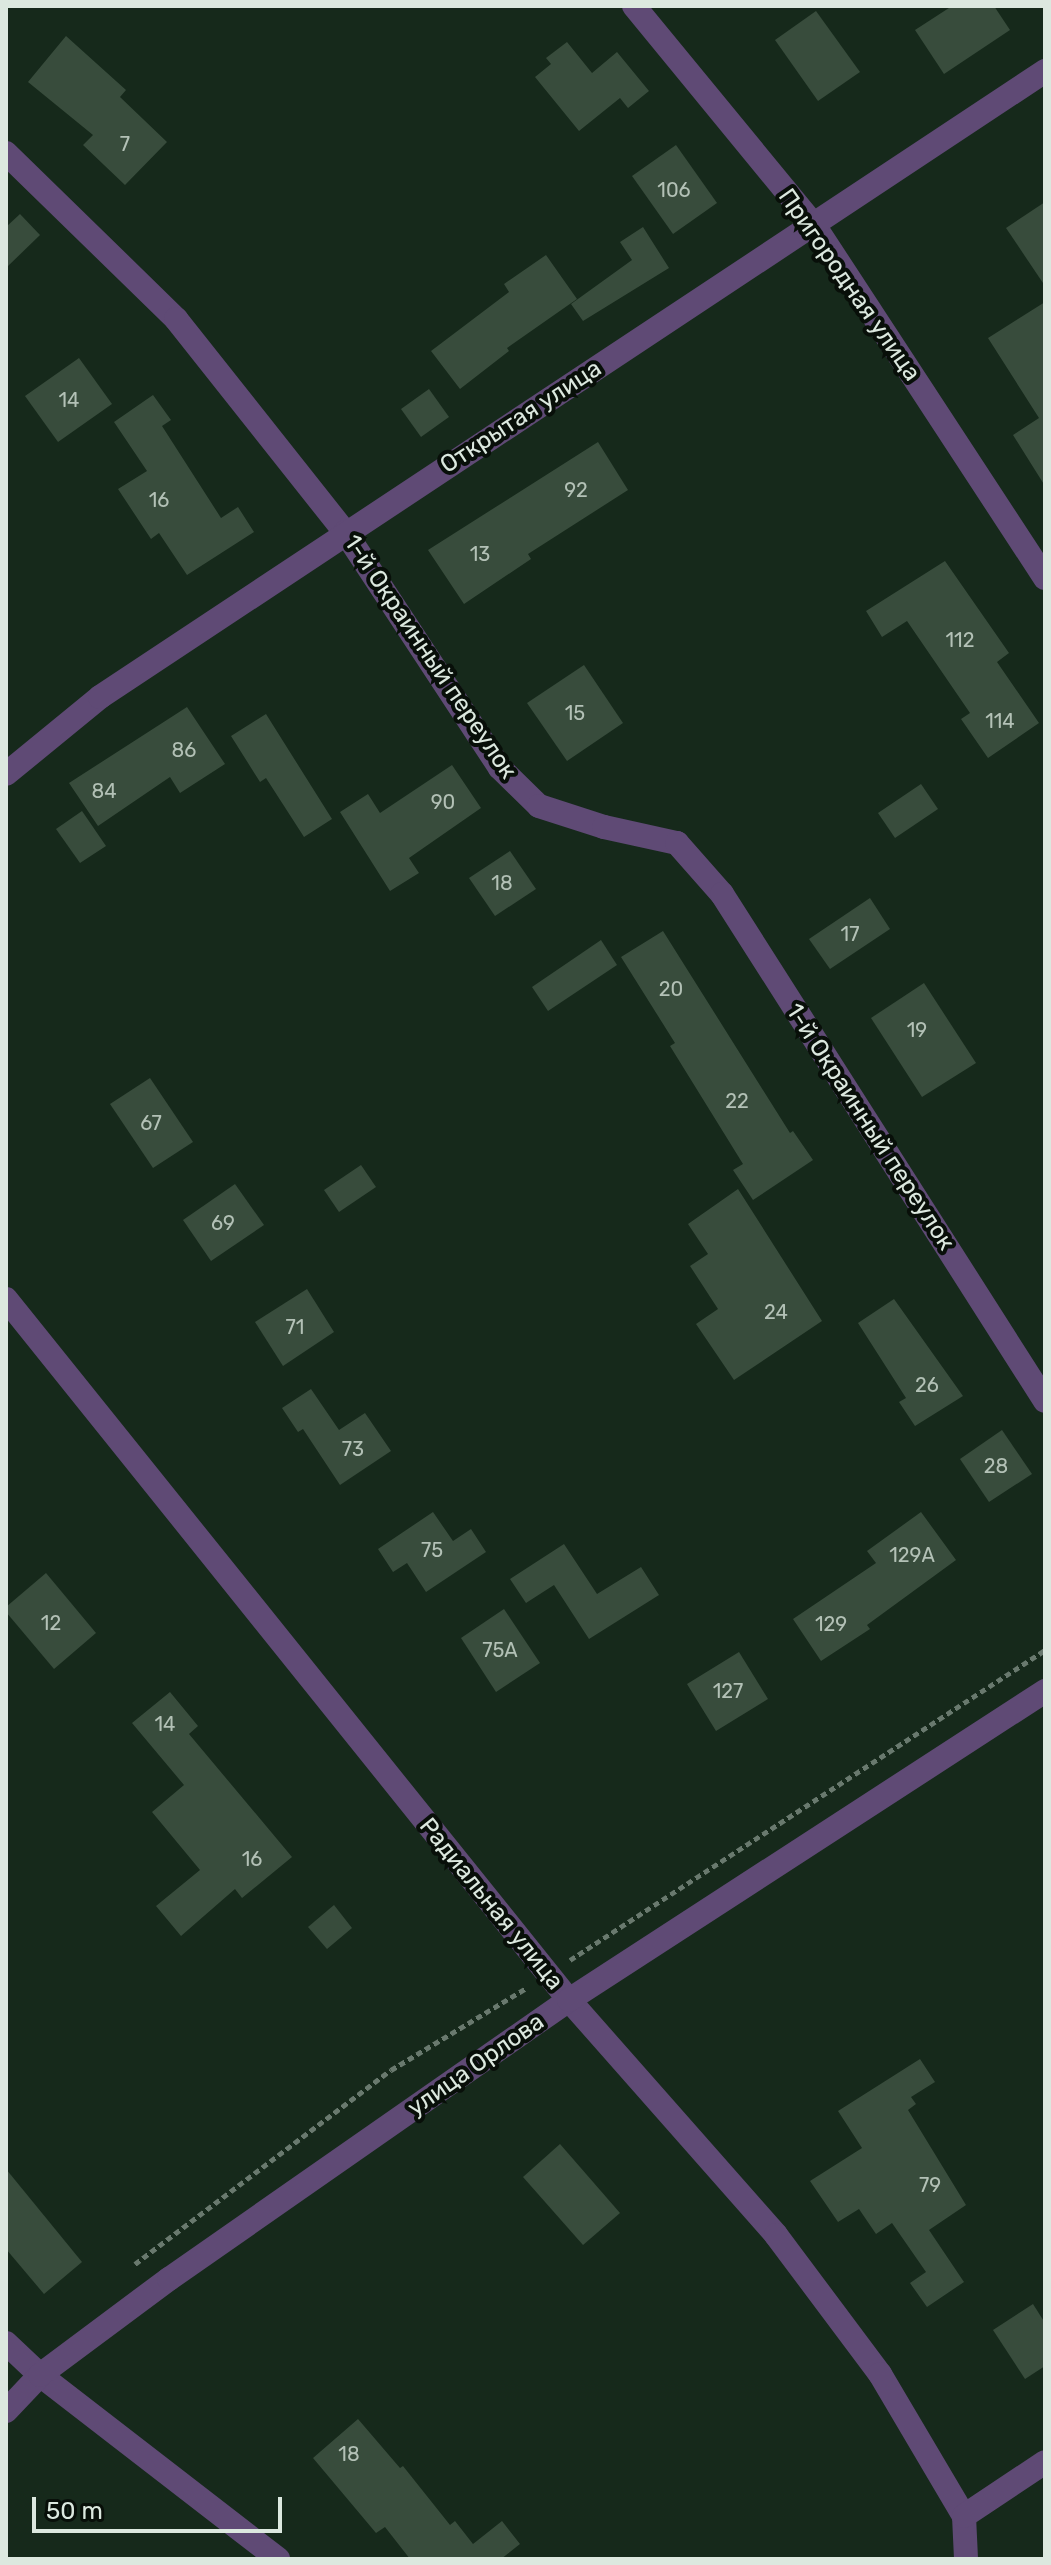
<!DOCTYPE html>
<meta charset="utf-8">
<style>
body{margin:0}
#map{position:relative;width:1051px;height:2565px;overflow:hidden;background:#16291b;font-family:Rubik,sans-serif}
div>[style]{position:absolute}
.building>*{inset:0;background:#384c3c}
.path>*{height:5px;margin-top:-2.5px;transform-origin:0;background:repeating-linear-gradient(90deg,#69796e 0 6px,transparent 0 10px)}
.minor>*{height:24px;margin:-12px;padding:0 12px;transform-origin:12px;border-radius:12px;background:#5f4a75}
span{translate:-50% -50%;white-space:nowrap;text-align:center;line-height:1.15;-webkit-text-stroke:8px #080f09;paint-order:stroke}
.number-label{font-size:20px;color:#b3c1b6}
.number-label span{-webkit-text-stroke-width:0}
.street-label{font-size:24px;color:#dce8df}
.frame{position:absolute;inset:0;border:8px solid #dce8df;pointer-events:none}
.scale{position:absolute;left:32px;top:2497px;width:250px;height:36px;box-sizing:border-box;border:4px solid #dce8df;border-top:0;padding-left:10px;font-size:24px;line-height:28px;white-space:nowrap;color:#dce8df;-webkit-text-stroke:6px #080f09;paint-order:stroke}
</style>
<div id="map">
<div class="building">
<div style="clip-path:polygon(952px 6px,994px 6px,1010px 30px,944px 74px,915px 30px)"></div>
<div style="clip-path:polygon(816px 11px,860px 72px,818px 101px,775px 40px)"></div>
<div style="clip-path:polygon(66px 36px,126px 90px,120px 97px,167px 142px,125px 185px,83px 145px,93px 135px,28px 82px)"></div>
<div style="clip-path:polygon(567px 42px,592px 73px,617px 52px,649px 91px,628px 108px,620px 98px,579px 131px,535px 77px,551px 64px,546px 58px)"></div>
<div style="clip-path:polygon(676px 145px,717px 203px,673px 234px,632px 176px)"></div>
<div style="clip-path:polygon(1045px 202px,1045px 286px,1006px 228px)"></div>
<div style="clip-path:polygon(20px 214px,40px 235px,6px 268px,6px 227px)"></div>
<div style="clip-path:polygon(643px 227px,669px 268px,583px 321px,571px 304px,632px 260px,620px 242px)"></div>
<div style="clip-path:polygon(546px 255px,577px 299px,507px 348px,509px 351px,460px 389px,431px 351px,509px 292px,504px 284px)"></div>
<div style="clip-path:polygon(1045px 302px,1045px 486px,1013px 435px,1039px 418px,988px 338px)"></div>
<div style="clip-path:polygon(79px 358px,112px 404px,58px 442px,25px 396px)"></div>
<div style="clip-path:polygon(429px 389px,449px 417px,421px 437px,401px 409px)"></div>
<div style="clip-path:polygon(153px 395px,171px 420px,162px 426px,221px 518px,238px 507px,254px 532px,187px 575px,159px 533px,151px 539px,118px 489px,147px 471px,114px 422px)"></div>
<div style="clip-path:polygon(598px 442px,628px 490px,528px 554px,531px 559px,464px 604px,428px 550px)"></div>
<div style="clip-path:polygon(945px 561px,1009px 653px,997px 662px,1039px 723px,988px 758px,961px 719px,970px 713px,907px 621px,882px 637px,866px 611px)"></div>
<div style="clip-path:polygon(584px 665px,623px 723px,567px 761px,527px 703px)"></div>
<div style="clip-path:polygon(187px 707px,225px 764px,180px 793px,170px 777px,98px 826px,69px 783px)"></div>
<div style="clip-path:polygon(266px 714px,332px 819px,304px 837px,266px 778px,260px 782px,231px 736px)"></div>
<div style="clip-path:polygon(452px 765px,481px 808px,409px 858px,419px 873px,390px 891px,340px 812px,368px 794px,380px 813px)"></div>
<div style="clip-path:polygon(921px 784px,938px 809px,895px 838px,878px 813px)"></div>
<div style="clip-path:polygon(82px 811px,106px 846px,80px 863px,56px 829px)"></div>
<div style="clip-path:polygon(510px 851px,536px 889px,495px 916px,469px 878px)"></div>
<div style="clip-path:polygon(870px 898px,890px 929px,830px 969px,809px 939px)"></div>
<div style="clip-path:polygon(663px 931px,790px 1133px,793px 1131px,813px 1160px,753px 1200px,733px 1170px,743px 1164px,670px 1046px,675px 1043px,621px 957px)"></div>
<div style="clip-path:polygon(601px 940px,617px 965px,548px 1011px,532px 987px)"></div>
<div style="clip-path:polygon(924px 983px,976px 1063px,922px 1097px,871px 1018px)"></div>
<div style="clip-path:polygon(150px 1078px,193px 1142px,153px 1168px,110px 1104px)"></div>
<div style="clip-path:polygon(361px 1165px,376px 1187px,339px 1212px,324px 1190px)"></div>
<div style="clip-path:polygon(235px 1184px,264px 1225px,211px 1261px,183px 1220px)"></div>
<div style="clip-path:polygon(738px 1189px,822px 1321px,734px 1380px,696px 1324px,718px 1309px,690px 1266px,708px 1254px,688px 1224px)"></div>
<div style="clip-path:polygon(307px 1289px,334px 1332px,283px 1366px,255px 1322px)"></div>
<div style="clip-path:polygon(894px 1299px,963px 1396px,915px 1426px,899px 1402px,906px 1398px,858px 1323px)"></div>
<div style="clip-path:polygon(311px 1389px,339px 1430px,365px 1413px,391px 1451px,340px 1485px,303px 1429px,298px 1432px,282px 1408px)"></div>
<div style="clip-path:polygon(1002px 1430px,1032px 1474px,989px 1502px,960px 1459px)"></div>
<div style="clip-path:polygon(433px 1512px,453px 1541px,471px 1529px,486px 1552px,426px 1592px,407px 1563px,393px 1572px,378px 1549px)"></div>
<div style="clip-path:polygon(921px 1512px,956px 1560px,867px 1625px,870px 1629px,821px 1661px,793px 1619px,876px 1563px,867px 1551px)"></div>
<div style="clip-path:polygon(564px 1544px,597px 1594px,641px 1567px,659px 1595px,589px 1639px,554px 1585px,526px 1603px,510px 1579px)"></div>
<div style="clip-path:polygon(46px 1573px,96px 1633px,54px 1669px,6px 1612px,6px 1607px)"></div>
<div style="clip-path:polygon(504px 1609px,540px 1663px,496px 1692px,461px 1638px)"></div>
<div style="clip-path:polygon(739px 1652px,768px 1699px,716px 1731px,687px 1684px)"></div>
<div style="clip-path:polygon(170px 1692px,198px 1726px,189px 1734px,292px 1857px,242px 1898px,235px 1889px,181px 1936px,156px 1906px,200px 1870px,152px 1812px,184px 1785px,132px 1723px)"></div>
<div style="clip-path:polygon(334px 1905px,352px 1928px,327px 1949px,308px 1927px)"></div>
<div style="clip-path:polygon(920px 2059px,935px 2082px,911px 2097px,916px 2104px,908px 2110px,966px 2205px,929px 2230px,964px 2282px,927px 2307px,910px 2283px,926px 2272px,892px 2223px,876px 2234px,859px 2209px,838px 2222px,810px 2181px,862px 2148px,838px 2111px)"></div>
<div style="clip-path:polygon(560px 2144px,620px 2213px,583px 2245px,523px 2177px)"></div>
<div style="clip-path:polygon(6px 2169px,82px 2262px,44px 2294px,6px 2249px)"></div>
<div style="clip-path:polygon(1033px 2304px,1045px 2323px,1045px 2366px,1025px 2379px,993px 2330px)"></div>
<div style="clip-path:polygon(358px 2419px,400px 2468px,403px 2466px,450px 2525px,455px 2521px,473px 2544px,502px 2521px,520px 2544px,501px 2559px,410px 2559px,385px 2527px,376px 2533px,313px 2458px)"></div>
</div>
<div class="path">
<div style="left:570px;top:1960px;width:567px;rotate:-33.13deg"></div>
<div style="left:135px;top:2264px;width:321px;rotate:-37.2deg"></div>
<div style="left:391px;top:2070px;width:157px;rotate:-31.2deg"></div>
</div>
<div class="minor">
<div style="left:634px;top:6px;width:283px;rotate:50.6deg"></div>
<div style="left:814px;top:225px;width:422px;rotate:56.8deg"></div>
<div style="left:6px;top:153px;width:238px;rotate:44.3deg"></div>
<div style="left:176px;top:319px;width:272px;rotate:51.6deg"></div>
<div style="left:345px;top:532px;width:282px;rotate:56.7deg"></div>
<div style="left:500px;top:768px;width:54px;rotate:44.3deg"></div>
<div style="left:539px;top:806px;width:68px;rotate:17.9deg"></div>
<div style="left:604px;top:827px;width:75px;rotate:12.4deg"></div>
<div style="left:677px;top:843px;width:68px;rotate:48.6deg"></div>
<div style="left:722px;top:894px;width:601px;rotate:57.5deg"></div>
<div style="left:6px;top:774px;width:122px;rotate:-39.3deg"></div>
<div style="left:100px;top:697px;width:1134px;rotate:-33.52deg"></div>
<div style="left:6px;top:1299px;width:899px;rotate:51.23deg"></div>
<div style="left:569px;top:2000px;width:313px;rotate:48.6deg"></div>
<div style="left:776px;top:2235px;width:174px;rotate:53.2deg"></div>
<div style="left:880px;top:2374px;width:165px;rotate:59.4deg"></div>
<div style="left:964px;top:2516px;width:43px;rotate:87.3deg"></div>
<div style="left:6px;top:2343px;width:47px;rotate:43.3deg"></div>
<div style="left:40px;top:2375px;width:301px;rotate:37.7deg"></div>
<div style="left:6px;top:2411px;width:50px;rotate:-46.6deg"></div>
<div style="left:40px;top:2375px;width:161px;rotate:-36.7deg"></div>
<div style="left:169px;top:2279px;width:488px;rotate:-34.9deg"></div>
<div style="left:569px;top:2000px;width:568px;rotate:-32.99deg"></div>
<div style="left:964px;top:2516px;width:97px;rotate:-33.7deg"></div>
</div>
<div class="number-label">
<span style="left:125px;top:144px">7</span>
<span style="left:674px;top:190px">106</span>
<span style="left:69px;top:400px">14</span>
<span style="left:576px;top:490px">92</span>
<span style="left:159px;top:500px">16</span>
<span style="left:480px;top:554px">13</span>
<span style="left:960px;top:640px">112</span>
<span style="left:575px;top:713px">15</span>
<span style="left:1000px;top:721px">114</span>
<span style="left:184px;top:750px">86</span>
<span style="left:104px;top:791px">84</span>
<span style="left:443px;top:802px">90</span>
<span style="left:502px;top:883px">18</span>
<span style="left:850px;top:934px">17</span>
<span style="left:671px;top:989px">20</span>
<span style="left:917px;top:1030px">19</span>
<span style="left:737px;top:1101px">22</span>
<span style="left:151px;top:1123px">67</span>
<span style="left:223px;top:1223px">69</span>
<span style="left:776px;top:1312px">24</span>
<span style="left:295px;top:1327px">71</span>
<span style="left:927px;top:1385px">26</span>
<span style="left:353px;top:1449px">73</span>
<span style="left:996px;top:1466px">28</span>
<span style="left:432px;top:1550px">75</span>
<span style="left:912px;top:1555px">129А</span>
<span style="left:51px;top:1623px">12</span>
<span style="left:831px;top:1624px">129</span>
<span style="left:500px;top:1650px">75А</span>
<span style="left:728px;top:1691px">127</span>
<span style="left:165px;top:1724px">14</span>
<span style="left:252px;top:1859px">16</span>
<span style="left:930px;top:2185px">79</span>
<span style="left:349px;top:2454px">18</span>
</div>
<div class="street-label">
<span style="left:849px;top:285px;rotate:55deg">Пригородная улица</span>
<span style="left:521px;top:417px;rotate:-33deg">Открытая улица</span>
<span style="left:430px;top:657px;rotate:56deg">1-й Окраинный переулок</span>
<span style="left:870px;top:1127px;rotate:57deg">1-й Окраинный переулок</span>
<span style="left:491px;top:1904px;rotate:51deg">Радиальная улица</span>
<span style="left:476px;top:2065px;rotate:-35deg">улица Орлова</span>
</div>
<div class="frame"></div>
<div class="scale">50 m</div>
</div>
